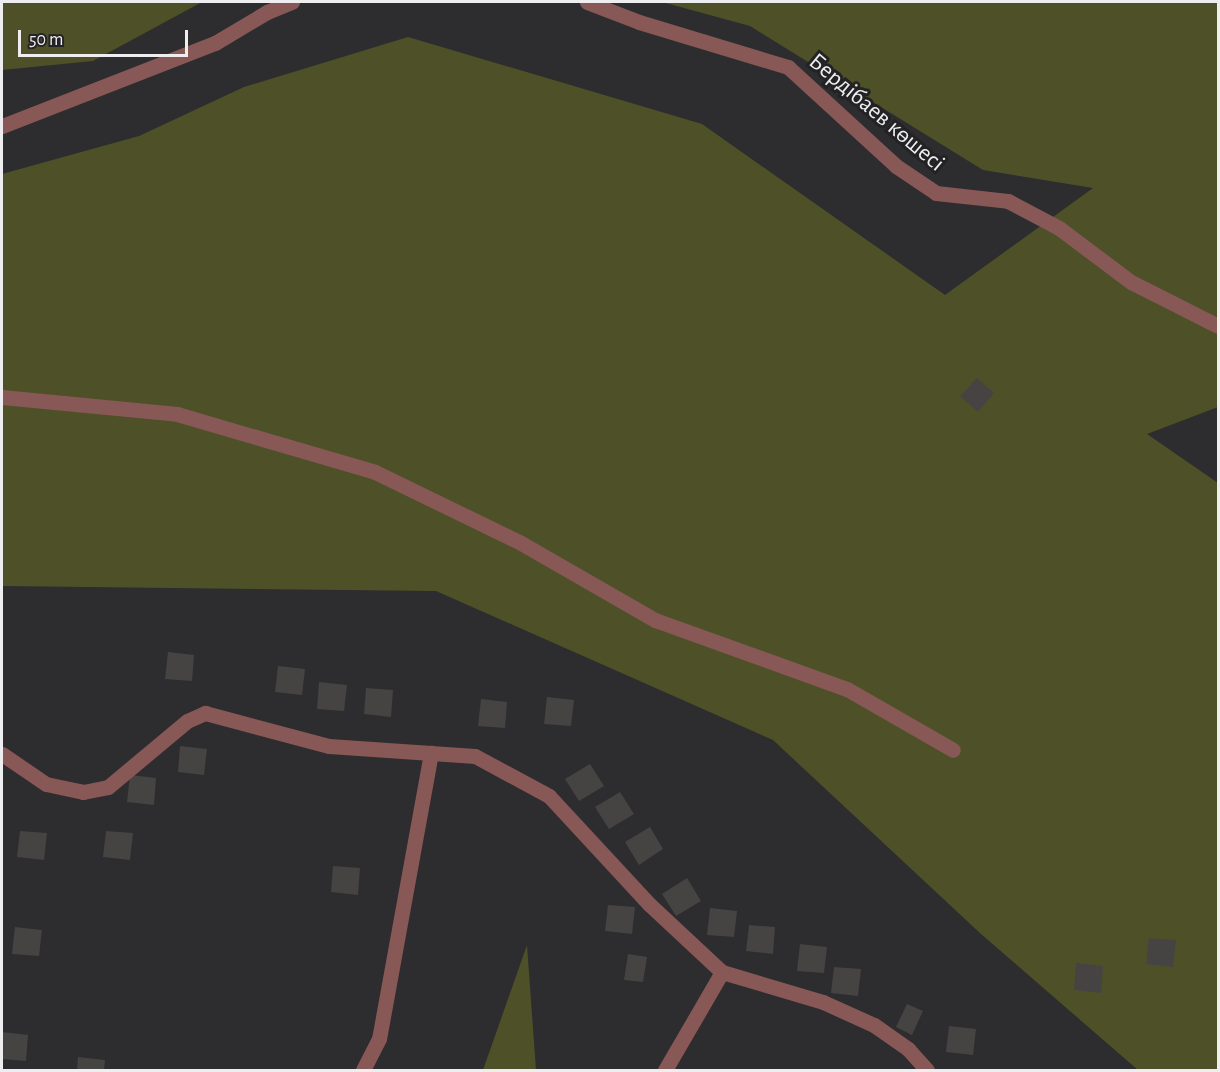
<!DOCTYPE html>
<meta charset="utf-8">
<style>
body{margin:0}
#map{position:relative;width:1220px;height:1072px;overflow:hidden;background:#2d2c2f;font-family:"Alegreya Sans",sans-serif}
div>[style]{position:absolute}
.green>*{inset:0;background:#4e5127}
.building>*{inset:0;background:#464442}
.minor>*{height:15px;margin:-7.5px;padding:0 7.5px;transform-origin:7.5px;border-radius:7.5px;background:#875855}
span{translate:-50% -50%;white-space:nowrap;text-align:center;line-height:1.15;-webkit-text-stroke:6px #232325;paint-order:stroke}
.street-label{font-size:24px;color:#eeedef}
.frame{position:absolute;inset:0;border:3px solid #eeedef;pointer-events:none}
.scale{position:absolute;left:18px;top:30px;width:170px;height:27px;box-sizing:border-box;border:3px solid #eeedef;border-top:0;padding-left:8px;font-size:18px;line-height:21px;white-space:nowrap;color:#eeedef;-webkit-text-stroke:4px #232325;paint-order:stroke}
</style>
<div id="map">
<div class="green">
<div style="clip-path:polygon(2px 2px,202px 2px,93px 61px,2px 70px)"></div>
<div style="clip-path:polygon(662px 2px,1218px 2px,1218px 407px,1147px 434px,1218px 483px,1218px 1070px,1138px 1070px,981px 934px,773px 740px,436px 591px,2px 586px,2px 174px,139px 136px,244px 87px,408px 37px,702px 124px,945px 295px,1093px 188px,983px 170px,750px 26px)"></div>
<div style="clip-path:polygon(527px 945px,536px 1070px,483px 1070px)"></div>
</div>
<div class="building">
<div style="clip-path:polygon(977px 378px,994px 393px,978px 412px,960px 396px)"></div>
<div style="clip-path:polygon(168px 652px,194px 655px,192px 681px,165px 679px)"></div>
<div style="clip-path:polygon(278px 666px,305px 669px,302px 695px,275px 692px)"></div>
<div style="clip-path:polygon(319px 682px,347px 685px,344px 711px,317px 709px)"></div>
<div style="clip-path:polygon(366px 688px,393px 690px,391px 717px,364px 714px)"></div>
<div style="clip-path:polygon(547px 697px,574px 700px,571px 726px,544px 724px)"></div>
<div style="clip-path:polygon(481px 699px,507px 702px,505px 728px,478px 726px)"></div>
<div style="clip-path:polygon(180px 746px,207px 749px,204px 775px,178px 772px)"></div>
<div style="clip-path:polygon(590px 764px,604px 786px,579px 801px,565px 779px)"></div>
<div style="clip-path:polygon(130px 775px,156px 778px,154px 805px,127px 802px)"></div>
<div style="clip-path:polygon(620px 792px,634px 814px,609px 829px,595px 807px)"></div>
<div style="clip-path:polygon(650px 827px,663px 849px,639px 865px,625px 842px)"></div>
<div style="clip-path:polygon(20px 831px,47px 833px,44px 860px,17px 857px)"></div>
<div style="clip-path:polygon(106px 831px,133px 833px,130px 860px,103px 857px)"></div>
<div style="clip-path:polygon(333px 866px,360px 868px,358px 895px,331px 892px)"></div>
<div style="clip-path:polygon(687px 878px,701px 901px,676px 916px,662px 894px)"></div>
<div style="clip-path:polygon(608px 905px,635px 907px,632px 934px,605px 931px)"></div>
<div style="clip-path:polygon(710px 908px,737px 911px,734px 937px,707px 935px)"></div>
<div style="clip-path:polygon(749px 925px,775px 927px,773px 954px,746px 951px)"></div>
<div style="clip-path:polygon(15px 927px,42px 930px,39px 956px,12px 954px)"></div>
<div style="clip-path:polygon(1149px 938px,1176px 940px,1173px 967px,1146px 964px)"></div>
<div style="clip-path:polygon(800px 944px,827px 947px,824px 973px,797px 971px)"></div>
<div style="clip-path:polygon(628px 954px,647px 957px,643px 982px,624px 980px)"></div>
<div style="clip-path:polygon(1076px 963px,1103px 966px,1101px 993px,1074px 990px)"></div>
<div style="clip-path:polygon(834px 967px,861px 969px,858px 996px,831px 993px)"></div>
<div style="clip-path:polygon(907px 1004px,923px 1011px,912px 1035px,896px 1027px)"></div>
<div style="clip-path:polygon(949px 1026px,976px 1029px,973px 1055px,946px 1052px)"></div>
<div style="clip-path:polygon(2px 1032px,28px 1035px,26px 1061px,2px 1059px)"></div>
<div style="clip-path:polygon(78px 1057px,105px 1060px,104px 1070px,77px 1070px)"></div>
</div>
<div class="minor">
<div style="left:587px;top:2px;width:56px;rotate:21deg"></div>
<div style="left:639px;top:22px;width:156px;rotate:16.8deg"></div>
<div style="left:788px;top:67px;width:147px;rotate:42.5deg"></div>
<div style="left:896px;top:166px;width:48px;rotate:34deg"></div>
<div style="left:936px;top:193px;width:72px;rotate:6.3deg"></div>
<div style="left:1008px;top:201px;width:58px;rotate:27.9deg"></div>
<div style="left:1059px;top:228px;width:90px;rotate:36.9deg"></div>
<div style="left:1131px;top:282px;width:97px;rotate:26.8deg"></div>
<div style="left:2px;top:126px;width:229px;rotate:-21.3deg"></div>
<div style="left:215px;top:43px;width:61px;rotate:-30.8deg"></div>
<div style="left:267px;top:12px;width:27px;rotate:-22deg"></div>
<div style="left:2px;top:397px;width:176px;rotate:5.5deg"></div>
<div style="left:177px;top:414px;width:206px;rotate:16.3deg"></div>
<div style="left:375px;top:472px;width:162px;rotate:25.9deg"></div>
<div style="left:521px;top:543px;width:155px;rotate:29.9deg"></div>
<div style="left:655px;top:620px;width:204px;rotate:19.8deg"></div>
<div style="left:847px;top:689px;width:122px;rotate:29.9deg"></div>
<div style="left:2px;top:754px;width:53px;rotate:34.3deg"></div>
<div style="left:46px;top:784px;width:38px;rotate:12deg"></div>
<div style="left:83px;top:792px;width:25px;rotate:-11deg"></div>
<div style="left:108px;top:787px;width:103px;rotate:-39.9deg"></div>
<div style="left:187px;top:721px;width:20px;rotate:-24deg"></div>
<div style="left:205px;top:713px;width:128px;rotate:14.9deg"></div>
<div style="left:329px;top:746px;width:146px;rotate:3.9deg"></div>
<div style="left:475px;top:756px;width:84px;rotate:28.4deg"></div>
<div style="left:549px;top:796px;width:147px;rotate:47.2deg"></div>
<div style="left:649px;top:904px;width:100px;rotate:43deg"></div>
<div style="left:722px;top:972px;width:105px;rotate:16.5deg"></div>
<div style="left:823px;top:1002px;width:56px;rotate:24.3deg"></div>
<div style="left:874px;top:1025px;width:42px;rotate:35.2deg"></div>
<div style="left:908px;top:1049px;width:28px;rotate:48deg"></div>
<div style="left:363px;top:1070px;width:35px;rotate:-63deg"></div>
<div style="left:379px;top:1039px;width:291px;rotate:-79.7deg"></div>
<div style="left:665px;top:1070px;width:113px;rotate:-59.8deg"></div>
</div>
<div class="street-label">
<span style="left:876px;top:113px;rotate:40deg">Бердібаев көшесі</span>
</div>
<div class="frame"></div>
<div class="scale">50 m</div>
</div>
